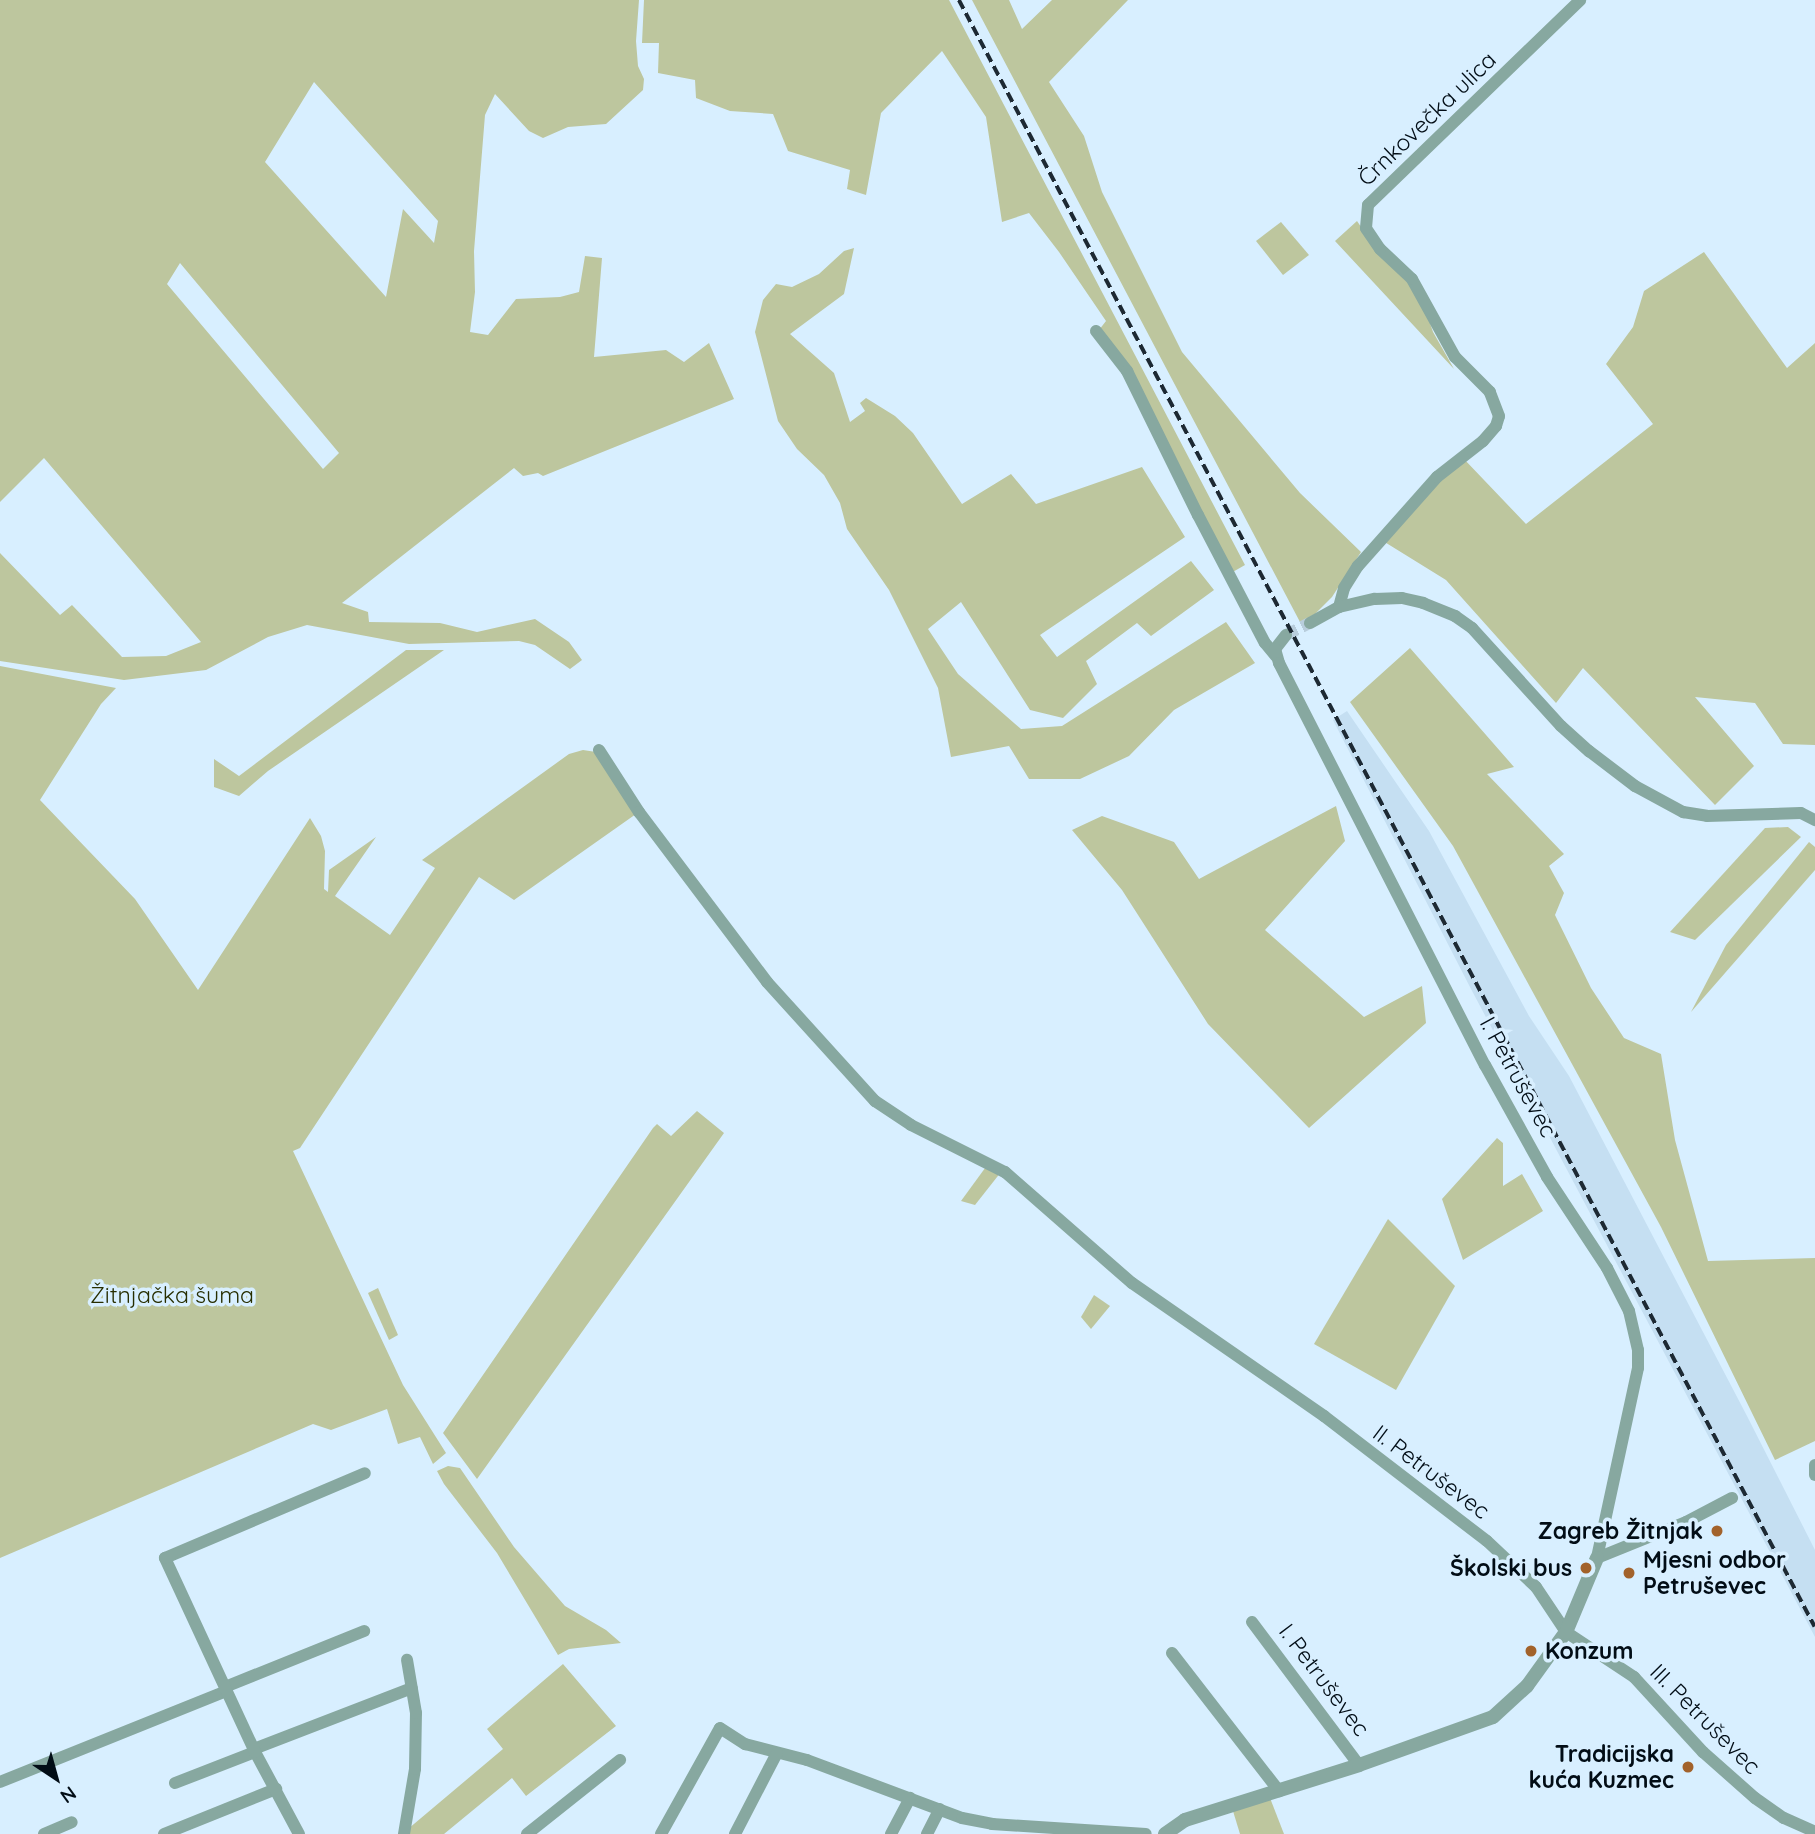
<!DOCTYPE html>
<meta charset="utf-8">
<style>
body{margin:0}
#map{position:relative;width:1815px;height:1834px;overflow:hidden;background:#d8efff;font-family:Quicksand,sans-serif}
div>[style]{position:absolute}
.built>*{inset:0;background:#c5dff2}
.green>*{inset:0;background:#bdc69e}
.minor-tunnel>*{height:12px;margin-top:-6px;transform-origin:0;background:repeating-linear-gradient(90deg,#b8cddc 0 12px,transparent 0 18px)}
.minor>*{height:12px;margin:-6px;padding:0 6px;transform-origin:6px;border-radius:6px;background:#87a8a0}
.tertiary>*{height:14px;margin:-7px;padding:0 7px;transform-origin:7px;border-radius:7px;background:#87a8a0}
.rail>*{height:3.5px;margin-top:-1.75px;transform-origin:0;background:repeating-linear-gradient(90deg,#1d2933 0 10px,transparent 0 15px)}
.dots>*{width:19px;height:19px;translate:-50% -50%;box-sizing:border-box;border:4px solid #d8efff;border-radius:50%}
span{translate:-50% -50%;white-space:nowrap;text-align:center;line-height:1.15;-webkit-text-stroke:7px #d8efff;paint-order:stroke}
.street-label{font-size:23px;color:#020d16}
.park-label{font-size:23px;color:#272e00}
.poi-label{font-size:23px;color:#020d16;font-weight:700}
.right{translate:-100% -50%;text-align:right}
.left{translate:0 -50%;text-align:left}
.north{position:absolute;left:21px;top:1743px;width:70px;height:70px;-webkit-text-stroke:5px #d8efff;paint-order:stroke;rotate:144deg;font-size:19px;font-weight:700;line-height:28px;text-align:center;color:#020d16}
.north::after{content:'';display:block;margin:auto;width:24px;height:32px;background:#020d16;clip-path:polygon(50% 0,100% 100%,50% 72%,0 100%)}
</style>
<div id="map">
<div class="built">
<div style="clip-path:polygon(1347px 711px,1429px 831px,1529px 1016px,1569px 1076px,1747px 1416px,1815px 1550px,1815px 1637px,1471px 989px,1333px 720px)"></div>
</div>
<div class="green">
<div style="clip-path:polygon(evenodd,0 0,639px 0,636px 41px,638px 66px,644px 79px,643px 90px,606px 124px,568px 127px,543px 138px,529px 131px,495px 94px,485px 115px,474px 251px,475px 292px,470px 332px,488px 335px,516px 299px,560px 297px,579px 292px,585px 256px,602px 258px,594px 357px,666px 350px,684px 362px,709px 343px,734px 399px,543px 476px,538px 473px,523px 476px,514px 468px,342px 603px,368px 612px,369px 622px,440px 623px,477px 632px,535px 619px,569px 642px,582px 660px,570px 669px,535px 645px,519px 641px,409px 644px,307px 625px,268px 637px,206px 670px,124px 680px,0 661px,0 553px,60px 615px,72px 605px,122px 657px,166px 656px,201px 642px,44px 458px,0 502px,0 0,314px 82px,438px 221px,434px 243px,403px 209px,386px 297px,265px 162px,314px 82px,0 0,180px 263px,339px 453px,323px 469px,167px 284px,180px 263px)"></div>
<div style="clip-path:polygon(644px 0,949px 0,1245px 565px,1231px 573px,1099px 330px,1106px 321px,1059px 252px,1029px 213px,1002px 222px,986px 117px,942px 51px,881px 113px,866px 195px,847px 189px,850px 170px,788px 151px,773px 114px,730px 111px,696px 98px,695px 80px,658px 73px,659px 43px,642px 43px)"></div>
<div style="clip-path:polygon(972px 0,1009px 0,1022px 29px,1052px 0,1128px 0,1049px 82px,1084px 136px,1102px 192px,1182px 352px,1300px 493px,1361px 552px,1332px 597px,1315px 614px,1300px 622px)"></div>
<div style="clip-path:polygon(1357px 221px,1374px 246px,1421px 297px,1433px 332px,1454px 369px,1335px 241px)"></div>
<div style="clip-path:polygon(1281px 222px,1309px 255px,1283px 275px,1256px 241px)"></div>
<div style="clip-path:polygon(854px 248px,844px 294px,790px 334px,834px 373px,850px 422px,865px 411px,860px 403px,866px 398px,895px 416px,913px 433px,962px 504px,1011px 474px,1036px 504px,1142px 467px,1185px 537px,1040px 635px,1057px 657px,1191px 561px,1214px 590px,1151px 636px,1137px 623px,1086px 661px,1097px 684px,1063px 718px,1030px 710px,961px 602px,928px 629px,958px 674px,1021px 729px,1062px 726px,1226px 622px,1255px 663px,1174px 710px,1129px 756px,1080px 779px,1029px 779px,1009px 746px,951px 757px,938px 688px,889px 590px,847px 529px,840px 503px,824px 475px,797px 449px,778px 421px,755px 332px,763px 300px,776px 284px,792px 287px,819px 274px,844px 251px)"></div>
<div style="clip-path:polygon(1704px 252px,1787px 368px,1815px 343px,1815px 745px,1783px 744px,1755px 703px,1695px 697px,1754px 766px,1715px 805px,1583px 668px,1556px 703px,1446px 580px,1383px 541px,1463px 458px,1526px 524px,1653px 424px,1606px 364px,1633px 327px,1644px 291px)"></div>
<div style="clip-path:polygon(1410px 648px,1514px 767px,1487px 774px,1564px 854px,1549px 866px,1564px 893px,1555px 915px,1591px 988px,1624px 1038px,1661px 1054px,1675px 1140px,1708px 1261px,1815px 1258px,1815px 1441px,1775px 1460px,1661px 1227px,1453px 846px,1350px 702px)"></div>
<div style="clip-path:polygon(406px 650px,444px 650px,268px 771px,239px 796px,214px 787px,214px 759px,239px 776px)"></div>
<div style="clip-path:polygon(0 666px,116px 688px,101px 704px,40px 800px,135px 899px,198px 990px,310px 818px,321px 836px,325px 851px,324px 889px,328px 892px,329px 870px,376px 837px,335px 896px,390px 935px,435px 868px,422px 860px,569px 754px,583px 750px,596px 752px,636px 814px,514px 900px,479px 877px,300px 1148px,293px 1151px,403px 1385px,446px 1453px,433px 1464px,420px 1437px,398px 1444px,387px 1409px,331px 1430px,313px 1424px,0 1558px)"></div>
<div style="clip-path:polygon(1336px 806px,1345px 841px,1265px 930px,1364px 1017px,1422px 986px,1426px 1023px,1309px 1128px,1208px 1024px,1122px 890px,1072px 830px,1102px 816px,1174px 842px,1199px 879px)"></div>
<div style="clip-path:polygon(1788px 827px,1801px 837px,1695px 940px,1670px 932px,1765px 828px)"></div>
<div style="clip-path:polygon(1809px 842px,1815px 847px,1815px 870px,1691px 1012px,1726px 945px)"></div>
<div style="clip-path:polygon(697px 1111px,724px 1133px,477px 1479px,443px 1433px,653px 1128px,657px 1124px,671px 1136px)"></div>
<div style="clip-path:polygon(1497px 1138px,1503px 1143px,1503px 1186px,1522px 1174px,1543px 1211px,1463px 1260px,1442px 1199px)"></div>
<div style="clip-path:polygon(988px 1164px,1001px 1172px,975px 1205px,961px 1201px)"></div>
<div style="clip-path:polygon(1388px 1219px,1455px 1286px,1396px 1390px,1314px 1344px)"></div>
<div style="clip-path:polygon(378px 1288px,398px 1335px,389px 1340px,368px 1293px)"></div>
<div style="clip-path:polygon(1094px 1295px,1110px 1306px,1091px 1329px,1081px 1317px)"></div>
<div style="clip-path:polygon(448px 1466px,460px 1468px,514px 1547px,565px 1606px,606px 1630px,621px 1643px,569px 1649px,558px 1655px,497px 1553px,444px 1484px,437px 1471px)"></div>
<div style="clip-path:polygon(563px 1664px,616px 1726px,526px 1796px,512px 1778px,444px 1834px,407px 1834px,408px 1829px,503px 1749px,487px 1729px)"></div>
<div style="clip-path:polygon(1270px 1798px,1284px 1834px,1240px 1834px,1233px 1811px)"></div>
</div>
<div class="minor-tunnel">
<div style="left:1286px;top:635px;width:27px;rotate:-27deg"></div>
</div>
<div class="minor">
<div style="left:1096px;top:331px;width:51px;rotate:52.2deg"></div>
<div style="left:1127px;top:371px;width:161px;rotate:63.8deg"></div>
<div style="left:1198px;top:515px;width:144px;rotate:62.4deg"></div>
<div style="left:1265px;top:643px;width:17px;rotate:50deg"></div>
<div style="left:1339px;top:607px;width:20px;rotate:-75deg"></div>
<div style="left:1344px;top:588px;width:26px;rotate:-58deg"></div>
<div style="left:1358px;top:566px;width:119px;rotate:-48.4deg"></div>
<div style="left:1437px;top:477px;width:58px;rotate:-38deg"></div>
<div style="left:1483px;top:441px;width:20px;rotate:-49deg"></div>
<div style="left:1496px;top:426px;width:10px;rotate:-73deg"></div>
<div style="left:1499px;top:416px;width:26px;rotate:-111deg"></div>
<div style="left:1490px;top:392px;width:49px;rotate:-135deg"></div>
<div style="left:1455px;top:357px;width:89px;rotate:-118.9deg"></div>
<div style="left:1412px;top:279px;width:44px;rotate:-136.8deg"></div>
<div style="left:1380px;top:249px;width:25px;rotate:-124deg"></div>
<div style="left:1366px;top:228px;width:23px;rotate:-85deg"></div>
<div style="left:1368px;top:205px;width:295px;rotate:-44deg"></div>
<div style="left:1310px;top:623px;width:33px;rotate:-29deg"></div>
<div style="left:1339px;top:607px;width:37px;rotate:-13deg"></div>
<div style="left:1375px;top:599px;width:27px;rotate:-2deg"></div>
<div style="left:1402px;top:598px;width:22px;rotate:13deg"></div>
<div style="left:1423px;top:603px;width:35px;rotate:22deg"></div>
<div style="left:1455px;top:616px;width:21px;rotate:35deg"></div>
<div style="left:1472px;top:628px;width:132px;rotate:47.8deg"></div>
<div style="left:1561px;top:726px;width:38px;rotate:42deg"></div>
<div style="left:1589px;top:751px;width:58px;rotate:37.3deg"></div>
<div style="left:1635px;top:786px;width:55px;rotate:28.4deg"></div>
<div style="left:1683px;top:812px;width:24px;rotate:9deg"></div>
<div style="left:1707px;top:816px;width:94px;rotate:-1.8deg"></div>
<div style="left:1801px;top:813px;width:16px;rotate:27deg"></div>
<div style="left:1286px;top:635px;width:18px;rotate:128deg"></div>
<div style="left:1275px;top:649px;width:15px;rotate:74deg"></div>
<div style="left:1279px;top:663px;width:452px;rotate:62.9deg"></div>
<div style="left:1485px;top:1065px;width:128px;rotate:61deg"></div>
<div style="left:1547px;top:1177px;width:109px;rotate:56.6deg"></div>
<div style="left:1607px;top:1268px;width:48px;rotate:62.9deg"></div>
<div style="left:1629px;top:1311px;width:40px;rotate:77deg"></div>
<div style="left:1638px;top:1350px;width:18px;rotate:90deg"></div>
<div style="left:1638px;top:1368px;width:194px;rotate:102.2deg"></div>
<div style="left:599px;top:750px;width:74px;rotate:57.2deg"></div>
<div style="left:639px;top:812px;width:213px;rotate:53deg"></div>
<div style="left:767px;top:982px;width:161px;rotate:47.8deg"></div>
<div style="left:875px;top:1101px;width:43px;rotate:33.7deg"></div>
<div style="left:911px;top:1125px;width:105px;rotate:26.6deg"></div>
<div style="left:1005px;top:1172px;width:169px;rotate:41.2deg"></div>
<div style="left:1132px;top:1283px;width:234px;rotate:34.7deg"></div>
<div style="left:1324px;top:1416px;width:205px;rotate:37.5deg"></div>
<div style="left:1487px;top:1541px;width:67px;rotate:43.2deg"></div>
<div style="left:1536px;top:1587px;width:54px;rotate:56.3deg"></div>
<div style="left:1566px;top:1632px;width:82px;rotate:33.5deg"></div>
<div style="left:1634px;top:1677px;width:102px;rotate:47.4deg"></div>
<div style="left:1703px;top:1752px;width:69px;rotate:41.5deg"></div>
<div style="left:1755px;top:1798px;width:35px;rotate:35deg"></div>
<div style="left:1784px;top:1818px;width:34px;rotate:24deg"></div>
<div style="left:1815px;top:1465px;width:10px;rotate:90deg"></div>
<div style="left:1597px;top:1558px;width:96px;rotate:-22deg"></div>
<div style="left:1686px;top:1522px;width:52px;rotate:-27.6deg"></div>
<div style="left:1252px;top:1622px;width:179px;rotate:53.2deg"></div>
<div style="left:1172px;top:1653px;width:175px;rotate:52.2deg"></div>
<div style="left:225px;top:1687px;width:150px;rotate:-21.9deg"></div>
<div style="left:254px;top:1749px;width:169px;rotate:-21.1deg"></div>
<div style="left:0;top:1782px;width:244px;rotate:-21.9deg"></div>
<div style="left:175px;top:1783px;width:86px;rotate:-21.2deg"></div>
<div style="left:44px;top:1834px;width:30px;rotate:-23deg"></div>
<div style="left:164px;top:1834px;width:121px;rotate:-21.9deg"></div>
<div style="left:299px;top:1834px;width:93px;rotate:-118.2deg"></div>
<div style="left:255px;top:1752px;width:214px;rotate:-114.9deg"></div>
<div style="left:165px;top:1558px;width:217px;rotate:-23deg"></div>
<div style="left:404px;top:1834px;width:66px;rotate:-80.4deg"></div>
<div style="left:415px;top:1769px;width:56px;rotate:-89deg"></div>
<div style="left:416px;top:1713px;width:54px;rotate:-99.6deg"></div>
<div style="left:527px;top:1834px;width:119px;rotate:-38.5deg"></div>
<div style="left:661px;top:1834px;width:121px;rotate:-60.9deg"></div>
<div style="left:720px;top:1728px;width:30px;rotate:33deg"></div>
<div style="left:745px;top:1744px;width:64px;rotate:14.5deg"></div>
<div style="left:807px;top:1760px;width:165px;rotate:20.5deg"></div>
<div style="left:962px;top:1818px;width:31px;rotate:11deg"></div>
<div style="left:992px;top:1824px;width:154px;rotate:3.7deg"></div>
<div style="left:735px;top:1834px;width:91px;rotate:-62.6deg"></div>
<div style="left:891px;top:1834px;width:41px;rotate:-62.2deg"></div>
<div style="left:927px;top:1834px;width:28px;rotate:-63deg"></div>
</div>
<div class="tertiary">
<div style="left:1165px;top:1834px;width:24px;rotate:-35deg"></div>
<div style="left:1185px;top:1820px;width:182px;rotate:-17.5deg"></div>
<div style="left:1359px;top:1765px;width:142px;rotate:-19.7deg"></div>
<div style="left:1493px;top:1717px;width:46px;rotate:-42.4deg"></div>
<div style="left:1527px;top:1686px;width:67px;rotate:-54.2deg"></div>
<div style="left:1566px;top:1632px;width:80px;rotate:-67.3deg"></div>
</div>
<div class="rail">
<div style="left:959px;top:0;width:1838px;rotate:62.25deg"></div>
</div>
<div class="dots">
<div style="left:1717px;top:1531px;background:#a2622b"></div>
<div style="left:1586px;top:1568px;background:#a2622b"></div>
<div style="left:1629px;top:1573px;background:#a2622b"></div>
<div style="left:1531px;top:1651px;background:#a2622b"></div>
<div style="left:1688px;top:1767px;background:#a2622b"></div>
</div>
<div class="street-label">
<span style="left:1427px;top:119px;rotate:-44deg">Črnkovečka ulica</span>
<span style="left:1518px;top:1077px;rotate:61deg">I. Petruševec</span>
<span style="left:1431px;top:1472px;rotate:37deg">II. Petruševec</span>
<span style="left:1324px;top:1680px;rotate:53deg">I. Petruševec</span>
<span style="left:1705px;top:1719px;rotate:45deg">III. Petruševec</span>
</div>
<div class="park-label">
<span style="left:172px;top:1295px">Žitnjačka šuma</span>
</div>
<div class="poi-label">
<span class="right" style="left:1703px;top:1531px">Zagreb Žitnjak</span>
<span class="left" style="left:1643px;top:1573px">Mjesni odbor<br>Petruševec</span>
<span class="right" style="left:1572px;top:1568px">Školski bus</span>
<span class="left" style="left:1545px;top:1651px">Konzum</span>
<span class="right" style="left:1674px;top:1767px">Tradicijska<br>kuća Kuzmec</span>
</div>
<div class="north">N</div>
</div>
